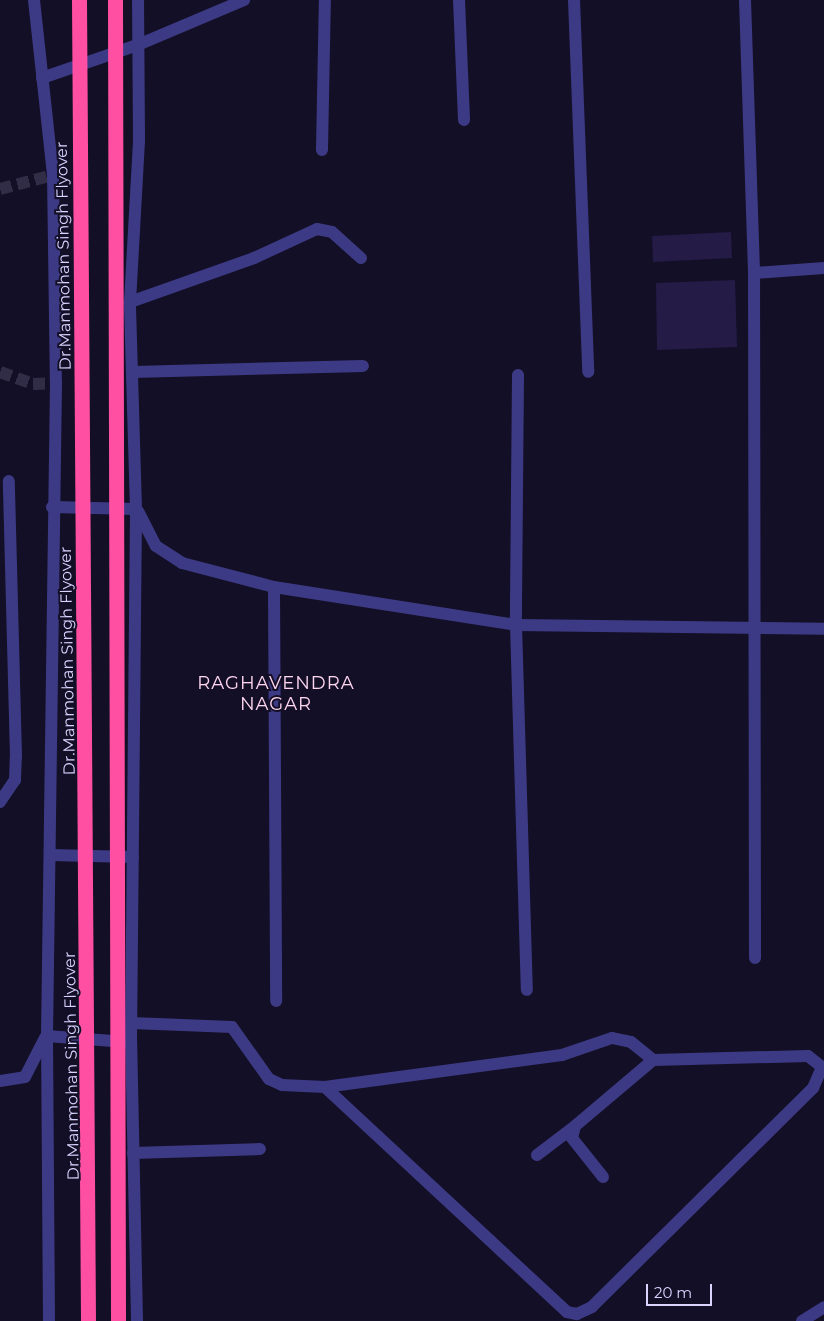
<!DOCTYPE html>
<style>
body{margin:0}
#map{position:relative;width:824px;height:1321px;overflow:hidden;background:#130f26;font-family:Montserrat,sans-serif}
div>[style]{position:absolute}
.building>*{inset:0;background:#241b47}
.minor-tunnel>*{height:12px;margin-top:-6px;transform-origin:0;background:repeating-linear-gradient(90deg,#312d47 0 12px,transparent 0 18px)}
.minor>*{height:12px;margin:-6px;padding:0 6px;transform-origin:6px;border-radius:6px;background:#3d3a85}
.highway-bridge>*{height:15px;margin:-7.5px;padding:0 7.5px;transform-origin:7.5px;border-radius:7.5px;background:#ff4fa3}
span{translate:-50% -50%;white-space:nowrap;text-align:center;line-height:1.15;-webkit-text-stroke:4px #130f26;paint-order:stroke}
.street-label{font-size:16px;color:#d9d4ff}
.neighbourhood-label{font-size:18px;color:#ffd6f0;letter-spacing:1px}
.scale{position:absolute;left:646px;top:1284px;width:66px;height:22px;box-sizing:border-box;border:2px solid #d9d4ff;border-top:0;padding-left:6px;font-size:15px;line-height:18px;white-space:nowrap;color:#d9d4ff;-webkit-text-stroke:4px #130f26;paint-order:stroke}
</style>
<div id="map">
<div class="building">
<div style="clip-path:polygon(731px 232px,732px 258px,653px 262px,652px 236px)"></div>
<div style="clip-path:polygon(735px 280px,737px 347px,657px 350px,656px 283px)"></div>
</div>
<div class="minor-tunnel">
<div style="left:0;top:189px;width:55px;rotate:-14.8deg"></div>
<div style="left:0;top:372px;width:35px;rotate:20deg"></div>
<div style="left:33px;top:384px;width:23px;rotate:-2deg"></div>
</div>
<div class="minor">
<div style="left:34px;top:0;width:176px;rotate:83.8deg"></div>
<div style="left:53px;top:175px;width:208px;rotate:89.2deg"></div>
<div style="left:56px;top:383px;width:653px;rotate:90.79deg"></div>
<div style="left:47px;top:1036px;width:285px;rotate:89.6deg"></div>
<div style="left:459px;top:0;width:120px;rotate:87.6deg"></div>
<div style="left:574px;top:0;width:372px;rotate:87.8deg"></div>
<div style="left:745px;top:0;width:273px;rotate:88.1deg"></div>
<div style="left:42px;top:78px;width:104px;rotate:-19.1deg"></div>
<div style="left:140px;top:44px;width:113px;rotate:-22.9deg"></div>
<div style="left:322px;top:150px;width:150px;rotate:-88.9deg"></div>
<div style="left:130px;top:302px;width:132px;rotate:-19.5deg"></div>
<div style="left:254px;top:258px;width:69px;rotate:-24.7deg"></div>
<div style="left:317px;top:229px;width:15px;rotate:11deg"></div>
<div style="left:332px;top:232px;width:39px;rotate:42deg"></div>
<div style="left:133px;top:372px;width:230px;rotate:-1.5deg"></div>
<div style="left:518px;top:375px;width:250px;rotate:90.5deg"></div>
<div style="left:516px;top:625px;width:365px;rotate:88.3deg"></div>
<div style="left:52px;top:507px;width:84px;rotate:1.4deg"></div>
<div style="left:138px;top:511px;width:39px;rotate:63deg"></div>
<div style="left:156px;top:546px;width:31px;rotate:33deg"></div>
<div style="left:182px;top:563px;width:95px;rotate:14.6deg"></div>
<div style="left:274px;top:587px;width:245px;rotate:8.9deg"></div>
<div style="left:516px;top:625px;width:308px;rotate:0.7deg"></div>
<div style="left:274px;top:587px;width:414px;rotate:89.7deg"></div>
<div style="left:0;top:802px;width:27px;rotate:-56deg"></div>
<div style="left:15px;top:780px;width:23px;rotate:-88deg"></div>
<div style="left:16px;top:757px;width:276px;rotate:-91.5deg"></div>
<div style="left:50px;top:855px;width:83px;rotate:1.4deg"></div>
<div style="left:755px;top:958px;width:685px;rotate:-90.08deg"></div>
<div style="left:754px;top:273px;width:70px;rotate:-4.1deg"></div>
<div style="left:132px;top:1023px;width:100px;rotate:2.3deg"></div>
<div style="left:232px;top:1027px;width:64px;rotate:54.6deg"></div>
<div style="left:269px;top:1079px;width:14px;rotate:25deg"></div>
<div style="left:282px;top:1085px;width:43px;rotate:2.7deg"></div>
<div style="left:325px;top:1087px;width:239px;rotate:-7.7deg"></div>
<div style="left:562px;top:1055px;width:53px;rotate:-18.8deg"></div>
<div style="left:612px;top:1038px;width:19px;rotate:12deg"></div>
<div style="left:631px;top:1042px;width:28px;rotate:39deg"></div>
<div style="left:653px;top:1060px;width:155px;rotate:-1.5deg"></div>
<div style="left:808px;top:1056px;width:18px;rotate:38deg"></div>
<div style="left:822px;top:1067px;width:23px;rotate:113deg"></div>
<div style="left:813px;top:1088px;width:311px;rotate:135.3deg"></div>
<div style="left:592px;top:1307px;width:17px;rotate:155deg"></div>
<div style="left:577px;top:1314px;width:10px;rotate:-169deg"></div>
<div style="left:567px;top:1312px;width:330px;rotate:-137.1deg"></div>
<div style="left:47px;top:1036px;width:79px;rotate:4.3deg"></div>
<div style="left:0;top:1081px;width:25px;rotate:-9deg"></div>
<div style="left:25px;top:1077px;width:44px;rotate:-62.9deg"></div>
<div style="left:133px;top:1153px;width:127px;rotate:-1.8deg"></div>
<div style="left:537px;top:1155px;width:48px;rotate:-37.3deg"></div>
<div style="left:603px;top:1177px;width:50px;rotate:-128.5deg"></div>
<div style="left:572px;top:1138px;width:12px;rotate:-76deg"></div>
<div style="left:575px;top:1126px;width:102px;rotate:-40.2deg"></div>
<div style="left:137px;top:1321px;width:279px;rotate:-91.2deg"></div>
<div style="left:131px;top:1042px;width:533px;rotate:-89.46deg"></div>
<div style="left:136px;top:509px;width:207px;rotate:-91.7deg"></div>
<div style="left:130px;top:302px;width:163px;rotate:-86.8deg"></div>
<div style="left:139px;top:139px;width:139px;rotate:-90.4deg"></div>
<div style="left:802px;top:1321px;width:26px;rotate:-32deg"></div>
</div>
<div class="highway-bridge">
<div style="left:79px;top:0;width:1321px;rotate:89.61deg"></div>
<div style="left:115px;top:0;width:1321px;rotate:89.87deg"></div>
</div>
<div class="street-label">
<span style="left:64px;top:256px;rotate:-91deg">Dr.Manmohan Singh Flyover</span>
<span style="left:68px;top:661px;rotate:-91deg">Dr.Manmohan Singh Flyover</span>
<span style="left:72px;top:1066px;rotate:-91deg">Dr.Manmohan Singh Flyover</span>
</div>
<div class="neighbourhood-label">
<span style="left:276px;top:694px">RAGHAVENDRA<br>NAGAR</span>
</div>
<div class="scale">20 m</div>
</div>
